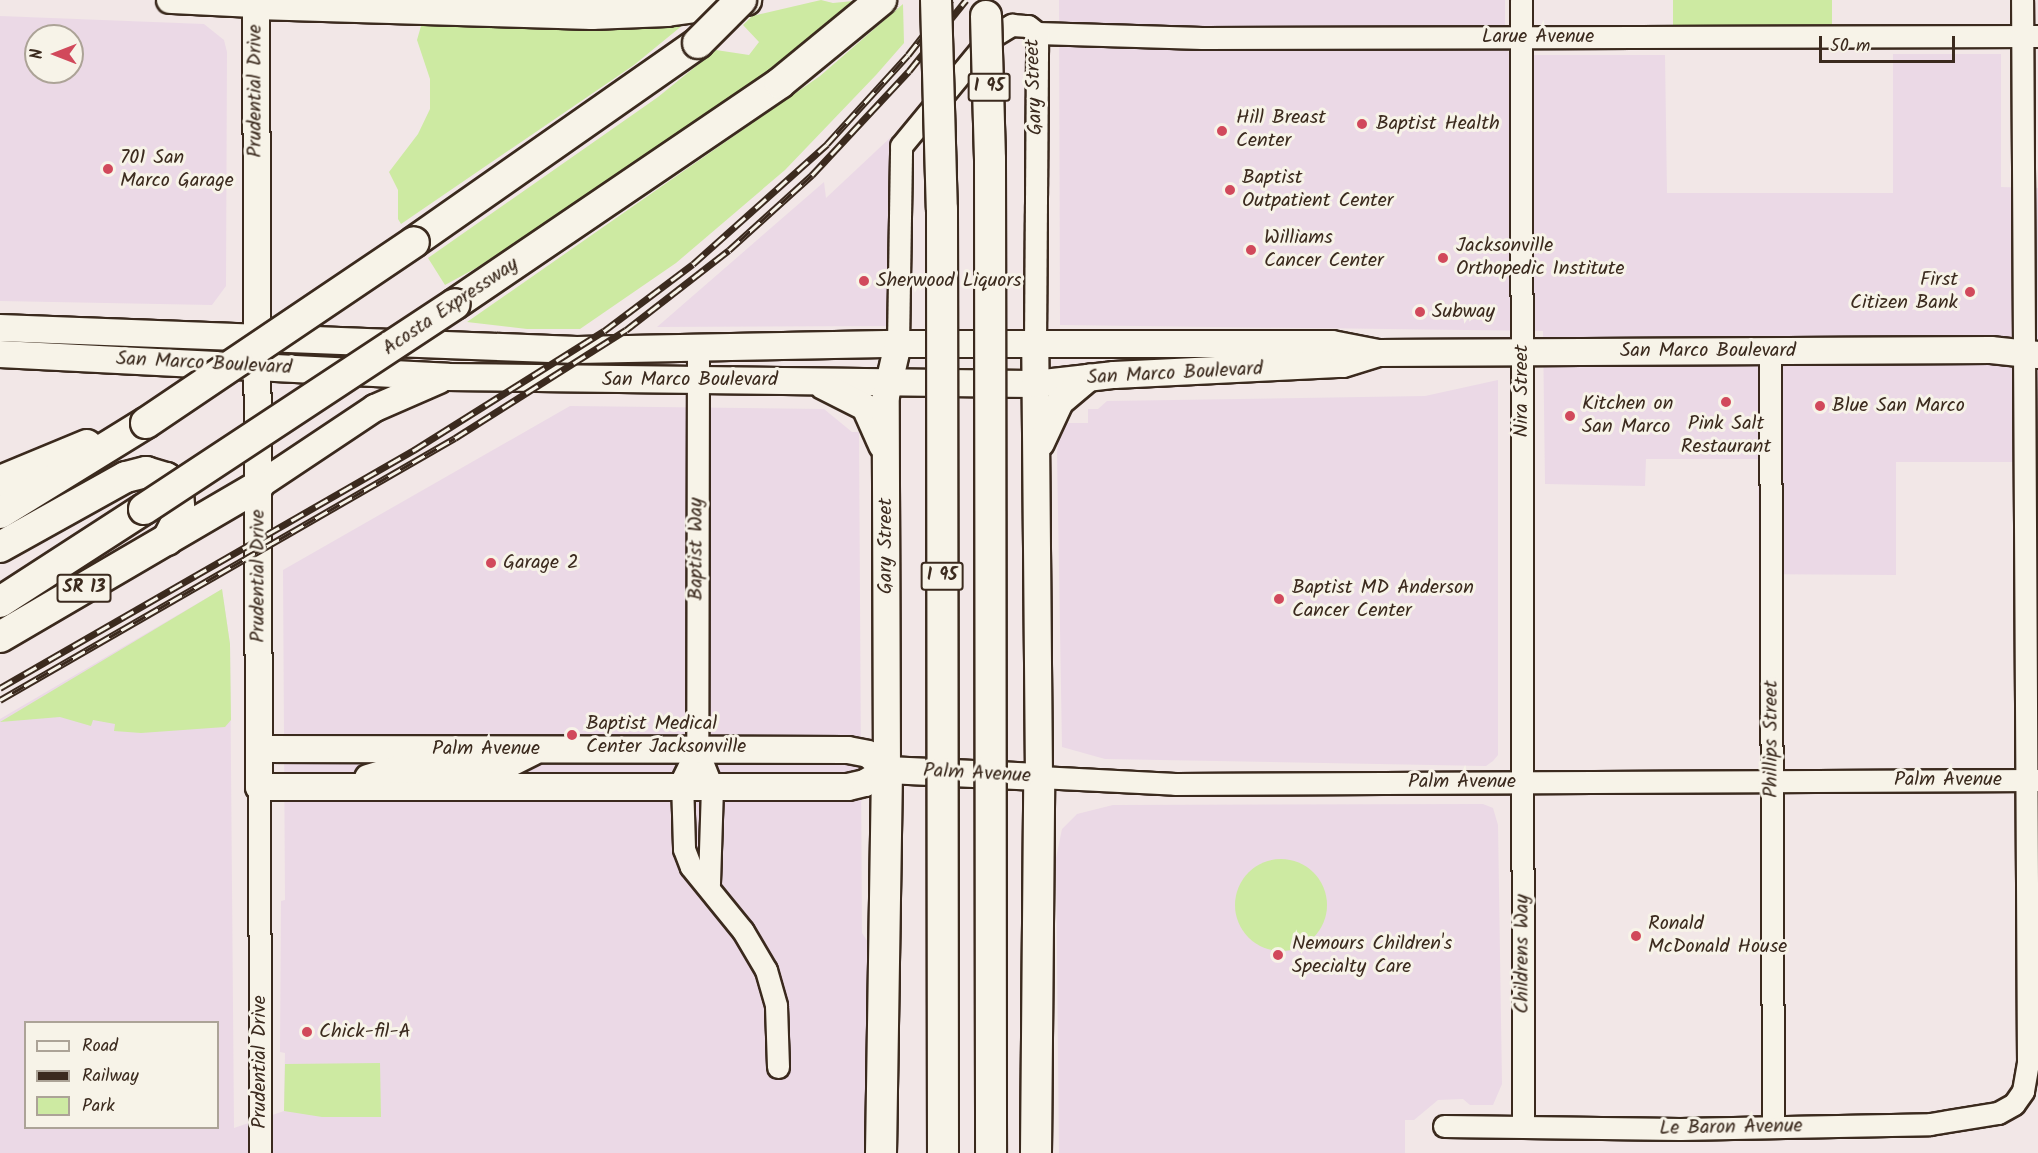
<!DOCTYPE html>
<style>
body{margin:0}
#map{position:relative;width:2038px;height:1153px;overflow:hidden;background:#f2e7e7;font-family:Kalam,sans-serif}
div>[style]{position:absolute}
.built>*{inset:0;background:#ebd9e6}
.green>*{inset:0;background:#cdeaa2}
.round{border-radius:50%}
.roads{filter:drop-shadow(2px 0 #3b2a1e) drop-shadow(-2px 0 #3b2a1e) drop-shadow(0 2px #3b2a1e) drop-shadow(0 -2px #3b2a1e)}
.minor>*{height:21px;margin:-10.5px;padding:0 10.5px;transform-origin:10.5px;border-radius:10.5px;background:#f7f3e8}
.major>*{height:26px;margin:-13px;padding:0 13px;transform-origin:13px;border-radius:13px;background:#f7f3e8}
.highway>*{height:30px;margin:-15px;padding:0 15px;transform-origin:15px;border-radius:15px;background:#f7f3e8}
.rail>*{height:7px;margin-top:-3.5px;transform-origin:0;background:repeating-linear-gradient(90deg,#f7f3e8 0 14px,#3b2a1e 0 28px);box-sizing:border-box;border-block:2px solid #3b2a1e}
.bridges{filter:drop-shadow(2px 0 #3b2a1e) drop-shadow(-2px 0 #3b2a1e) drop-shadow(0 2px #3b2a1e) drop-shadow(0 -2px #3b2a1e)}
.highway-bridge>*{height:30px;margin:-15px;padding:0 15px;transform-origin:15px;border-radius:15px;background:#f7f3e8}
.dots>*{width:16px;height:16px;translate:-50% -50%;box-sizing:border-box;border:3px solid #f7f3e8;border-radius:50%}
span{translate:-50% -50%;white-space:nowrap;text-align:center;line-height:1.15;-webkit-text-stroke:6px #f7f3e8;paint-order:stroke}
.shield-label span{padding:2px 4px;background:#f7f3e8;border:2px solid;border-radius:4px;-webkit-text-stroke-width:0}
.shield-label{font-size:18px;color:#3b2a1e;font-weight:700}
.street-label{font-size:20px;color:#3b2a1e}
.poi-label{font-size:20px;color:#3b2a1e}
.left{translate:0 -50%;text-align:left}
.right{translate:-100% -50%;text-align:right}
.legend{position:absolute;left:24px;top:1021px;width:195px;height:108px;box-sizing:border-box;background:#f7f3e8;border:2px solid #aca397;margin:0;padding:8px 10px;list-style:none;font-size:18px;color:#3b2a1e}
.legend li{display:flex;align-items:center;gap:12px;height:30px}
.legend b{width:30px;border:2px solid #aca397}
.north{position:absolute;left:24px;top:24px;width:60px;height:60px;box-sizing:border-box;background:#f7f3e8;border:2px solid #aca397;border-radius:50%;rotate:270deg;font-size:16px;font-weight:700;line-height:24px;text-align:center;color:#3b2a1e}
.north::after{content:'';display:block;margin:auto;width:21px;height:27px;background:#d1495b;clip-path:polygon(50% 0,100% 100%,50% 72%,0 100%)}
.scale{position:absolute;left:1819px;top:36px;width:136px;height:27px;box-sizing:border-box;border:3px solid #3b2a1e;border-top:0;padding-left:8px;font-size:18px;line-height:21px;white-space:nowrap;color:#3b2a1e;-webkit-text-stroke:4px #f7f3e8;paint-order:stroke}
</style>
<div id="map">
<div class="built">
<div style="clip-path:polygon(1059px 0,1505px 0,1505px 48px,1511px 55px,1665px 55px,1667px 193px,1893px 193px,1893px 54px,2001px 54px,2001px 187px,2038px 188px,2038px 544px,2022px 544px,2021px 462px,1896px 462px,1896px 575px,1759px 574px,1758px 459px,1646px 459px,1645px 486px,1545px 484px,1543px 331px,1060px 325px)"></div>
<div style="clip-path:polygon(evenodd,0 16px,204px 24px,224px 40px,227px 52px,226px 286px,212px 305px,0 301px,0 16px,36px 36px,72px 36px,72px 72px,36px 72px,36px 36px)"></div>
<div style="clip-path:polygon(891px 137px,891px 326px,657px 327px,824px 182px,826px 198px)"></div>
<div style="clip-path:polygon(1498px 380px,1498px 755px,1493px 761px,1486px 766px,1105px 759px,1062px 747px,1057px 452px,1061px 423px,1088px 423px,1088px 409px,1098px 409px,1107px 401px,1425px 396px)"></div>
<div style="clip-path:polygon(evenodd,570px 406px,824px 409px,852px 432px,859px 432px,862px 933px,870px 945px,869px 1153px,0 1153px,0 719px,222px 589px,230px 644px,234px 1128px,284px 1111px,285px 1053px,280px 1052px,281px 901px,285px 900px,283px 570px,570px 406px,26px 1022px,218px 1022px,218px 1128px,26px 1128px,26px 1022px)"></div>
<div style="clip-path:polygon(1483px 804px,1493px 808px,1498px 825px,1502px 1084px,1493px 1105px,1470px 1105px,1463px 1099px,1438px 1100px,1414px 1120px,1405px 1120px,1405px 1153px,1059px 1153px,1056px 858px,1062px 829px,1077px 814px,1113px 805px)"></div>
</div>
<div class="green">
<div style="clip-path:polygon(821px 0,833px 3px,863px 0,802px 51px,478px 267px,445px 285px,428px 258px,658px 97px,716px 50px,749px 55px,759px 42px,743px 25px,752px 16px)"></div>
<div style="clip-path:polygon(1673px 0,1832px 0,1832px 29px,1673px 30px)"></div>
<div style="clip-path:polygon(903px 4px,904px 43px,876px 75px,785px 170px,676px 263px,580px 329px,527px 329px,467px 322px,820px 76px)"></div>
<div style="clip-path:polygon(689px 20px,634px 65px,401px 224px,398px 219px,398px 190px,389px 172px,418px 134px,430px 109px,430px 79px,417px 40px,421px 26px)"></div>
<div style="clip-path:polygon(222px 589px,230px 644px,231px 720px,225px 727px,141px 733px,114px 731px,115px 724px,93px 720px,91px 726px,60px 717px,0 722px)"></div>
<div class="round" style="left:1235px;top:859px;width:92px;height:92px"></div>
<div style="clip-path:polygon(380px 1063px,381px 1117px,322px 1117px,284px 1111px,285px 1064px)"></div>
</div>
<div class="roads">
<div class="minor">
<div style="left:1521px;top:0;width:1126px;rotate:89.9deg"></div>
<div style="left:1037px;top:33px;width:165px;rotate:1.7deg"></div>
<div style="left:1202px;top:38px;width:836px;rotate:-0.14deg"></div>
<div style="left:1035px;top:343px;width:310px;rotate:-89.6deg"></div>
<div style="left:898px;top:344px;width:198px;rotate:-89.1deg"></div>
<div style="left:901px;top:146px;width:140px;rotate:-50.5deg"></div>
<div style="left:990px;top:38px;width:26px;rotate:-31deg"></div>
<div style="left:1012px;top:25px;width:16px;rotate:4deg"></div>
<div style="left:1028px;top:26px;width:11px;rotate:38deg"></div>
<div style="left:698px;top:349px;width:400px;rotate:90.1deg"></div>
<div style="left:697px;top:749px;width:41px;rotate:68.5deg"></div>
<div style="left:712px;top:787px;width:98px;rotate:91.8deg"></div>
<div style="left:1770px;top:351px;width:776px;rotate:89.78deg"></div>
<div style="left:697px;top:749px;width:34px;rotate:116deg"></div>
<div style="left:682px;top:780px;width:69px;rotate:88.3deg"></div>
<div style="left:684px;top:849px;width:19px;rotate:69deg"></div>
<div style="left:691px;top:867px;width:82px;rotate:50.9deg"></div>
<div style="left:743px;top:931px;width:45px;rotate:59.5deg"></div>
<div style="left:766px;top:970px;width:37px;rotate:74deg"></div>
<div style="left:776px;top:1006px;width:61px;rotate:88.1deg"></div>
<div style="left:1039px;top:777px;width:136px;rotate:2.9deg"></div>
<div style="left:1175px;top:784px;width:863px;rotate:-0.27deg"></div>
<div style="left:259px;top:787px;width:366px;rotate:89.8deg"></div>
<div style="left:1444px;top:1126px;width:236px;rotate:0.7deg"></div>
<div style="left:1680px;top:1129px;width:250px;rotate:-1.1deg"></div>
<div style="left:1930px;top:1124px;width:69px;rotate:-9.2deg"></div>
<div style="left:1998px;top:1113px;width:18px;rotate:-29deg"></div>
<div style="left:2014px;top:1104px;width:16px;rotate:-55deg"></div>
<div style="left:2023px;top:1091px;width:29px;rotate:-80deg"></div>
<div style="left:2028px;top:1062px;width:1062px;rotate:-90.32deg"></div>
</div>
<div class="major">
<div style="left:170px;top:0;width:86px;rotate:2.7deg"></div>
<div style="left:256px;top:0;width:787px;rotate:89.78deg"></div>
<div style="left:259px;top:787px;width:589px"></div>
<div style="left:848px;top:787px;width:17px;rotate:-13deg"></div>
<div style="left:865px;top:783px;width:26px;rotate:-31deg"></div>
<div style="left:887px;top:770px;width:152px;rotate:2.6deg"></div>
<div style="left:1039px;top:777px;width:434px;rotate:-90.5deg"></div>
<div style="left:0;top:328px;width:577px;rotate:2.18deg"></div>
<div style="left:577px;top:350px;width:321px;rotate:-1.1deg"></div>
<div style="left:898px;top:344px;width:434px"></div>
<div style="left:1332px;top:344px;width:47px;rotate:11.1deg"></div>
<div style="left:1378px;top:353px;width:613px;rotate:-0.28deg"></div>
<div style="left:1991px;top:350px;width:47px;rotate:6.1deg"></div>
<div style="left:0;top:354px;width:448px;rotate:2.9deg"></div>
<div style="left:447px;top:377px;width:588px;rotate:0.68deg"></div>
<div style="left:1035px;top:384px;width:80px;rotate:-6.5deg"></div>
<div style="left:1114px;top:375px;width:229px;rotate:-2.8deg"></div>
<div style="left:1343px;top:364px;width:37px;rotate:-17deg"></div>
<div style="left:823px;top:386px;width:47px;rotate:26.6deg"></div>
<div style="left:865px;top:407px;width:42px;rotate:65.9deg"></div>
<div style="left:1041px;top:443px;width:45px;rotate:-65.1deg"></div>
<div style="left:1060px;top:402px;width:38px;rotate:-40deg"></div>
<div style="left:258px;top:486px;width:141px;rotate:-33.7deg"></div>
<div style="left:375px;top:408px;width:70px;rotate:-23.6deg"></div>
<div style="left:259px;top:749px;width:589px;rotate:0.1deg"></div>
<div style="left:848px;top:750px;width:20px;rotate:11deg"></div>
<div style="left:868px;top:754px;width:25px;rotate:40deg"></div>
<div style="left:887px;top:770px;width:374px;rotate:-90.2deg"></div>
<div style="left:886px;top:396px;width:53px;rotate:-77deg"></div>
<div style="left:368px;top:778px;width:28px;rotate:-17deg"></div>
<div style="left:395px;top:770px;width:108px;rotate:-1.6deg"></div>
<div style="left:503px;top:767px;width:34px;rotate:-27deg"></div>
</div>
<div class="highway">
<div style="left:256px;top:4px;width:336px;rotate:1.7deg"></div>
<div style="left:592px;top:14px;width:75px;rotate:-2.3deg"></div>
<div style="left:667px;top:11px;width:80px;rotate:-7.9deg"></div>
<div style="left:414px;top:242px;width:347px;rotate:-35deg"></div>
<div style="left:455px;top:304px;width:393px;rotate:-34.2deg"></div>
<div style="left:780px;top:83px;width:131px;rotate:-39.4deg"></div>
<div style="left:0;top:481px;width:94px;rotate:-22.5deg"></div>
<div style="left:0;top:513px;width:172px;rotate:-31.7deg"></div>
<div style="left:0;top:547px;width:144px;rotate:-29.1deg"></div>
<div style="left:126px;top:477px;width:21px;rotate:-14deg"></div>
<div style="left:146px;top:472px;width:21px;rotate:17deg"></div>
<div style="left:166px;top:478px;width:19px;rotate:51deg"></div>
<div style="left:178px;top:493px;width:22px;rotate:85deg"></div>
<div style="left:180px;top:515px;width:28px;rotate:117deg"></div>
<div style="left:0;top:602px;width:171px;rotate:-32.9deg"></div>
<div style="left:0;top:637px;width:299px;rotate:-30.3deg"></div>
<div style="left:881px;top:1153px;width:383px;rotate:-89.1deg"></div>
<div style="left:1036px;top:1153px;width:376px;rotate:-89.5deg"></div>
</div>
</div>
<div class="rail">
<div style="left:0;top:688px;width:478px;rotate:-29.9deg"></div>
<div style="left:414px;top:450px;width:224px;rotate:-32.1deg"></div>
<div style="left:604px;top:331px;width:111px;rotate:-37deg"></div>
<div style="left:693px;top:264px;width:180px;rotate:-41.8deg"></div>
<div style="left:827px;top:144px;width:120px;rotate:-47.7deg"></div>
<div style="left:908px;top:55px;width:70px;rotate:-52deg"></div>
<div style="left:0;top:700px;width:525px;rotate:-29.93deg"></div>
<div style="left:455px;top:438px;width:202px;rotate:-32.3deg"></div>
<div style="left:626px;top:330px;width:130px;rotate:-37.8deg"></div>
<div style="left:729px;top:250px;width:112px;rotate:-42.1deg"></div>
<div style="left:812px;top:175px;width:142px;rotate:-47deg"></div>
<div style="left:909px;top:71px;width:91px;rotate:-51.2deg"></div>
</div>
<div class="bridges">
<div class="highway-bridge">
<div style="left:936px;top:0;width:209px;rotate:88.4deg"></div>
<div style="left:942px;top:209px;width:944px;rotate:89.94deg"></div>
<div style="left:986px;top:16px;width:143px;rotate:88.4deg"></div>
<div style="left:990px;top:159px;width:994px;rotate:89.94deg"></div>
<div style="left:698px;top:43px;width:61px;rotate:-45deg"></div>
<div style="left:146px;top:423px;width:323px;rotate:-34deg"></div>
<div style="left:144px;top:509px;width:372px;rotate:-33.4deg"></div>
</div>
</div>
<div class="dots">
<div style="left:1362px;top:124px;background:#d1495b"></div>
<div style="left:1222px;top:131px;background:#d1495b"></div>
<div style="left:108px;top:169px;background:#d1495b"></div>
<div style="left:1230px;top:190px;background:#d1495b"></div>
<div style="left:1251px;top:250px;background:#d1495b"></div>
<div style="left:1443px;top:258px;background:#d1495b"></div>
<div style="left:864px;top:281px;background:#d1495b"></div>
<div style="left:1970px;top:292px;background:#d1495b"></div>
<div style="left:1420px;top:312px;background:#d1495b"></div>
<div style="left:1726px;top:402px;background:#d1495b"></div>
<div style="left:1820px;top:406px;background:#d1495b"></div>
<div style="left:1570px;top:416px;background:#d1495b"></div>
<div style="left:491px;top:563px;background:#d1495b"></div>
<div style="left:1279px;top:599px;background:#d1495b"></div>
<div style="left:572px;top:735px;background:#d1495b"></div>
<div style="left:1636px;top:936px;background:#d1495b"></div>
<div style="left:1278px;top:955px;background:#d1495b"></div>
<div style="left:307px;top:1032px;background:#d1495b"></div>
</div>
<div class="shield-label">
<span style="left:989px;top:87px">I 95</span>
<span style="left:942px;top:576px">I 95</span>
<span style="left:84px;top:588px">SR 13</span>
</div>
<div class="street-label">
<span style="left:1538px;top:37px">Larue Avenue</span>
<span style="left:1035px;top:87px;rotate:-92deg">Gary Street</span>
<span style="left:256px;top:91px;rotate:-90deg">Prudential Drive</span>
<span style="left:451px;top:307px;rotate:-34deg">Acosta Expressway</span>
<span style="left:1708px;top:351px">San Marco Boulevard</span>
<span style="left:204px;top:364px;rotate:3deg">San Marco Boulevard</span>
<span style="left:1175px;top:374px;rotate:-3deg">San Marco Boulevard</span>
<span style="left:690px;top:380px">San Marco Boulevard</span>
<span style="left:1522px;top:391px;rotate:-90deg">Nira Street</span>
<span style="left:886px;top:546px;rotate:-90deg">Gary Street</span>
<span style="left:697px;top:549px;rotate:-90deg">Baptist Way</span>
<span style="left:259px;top:576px;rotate:-90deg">Prudential Drive</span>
<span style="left:1772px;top:739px;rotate:-90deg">Phillips Street</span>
<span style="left:486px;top:749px">Palm Avenue</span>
<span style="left:977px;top:774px;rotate:3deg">Palm Avenue</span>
<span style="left:1948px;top:780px">Palm Avenue</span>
<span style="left:1462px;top:782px">Palm Avenue</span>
<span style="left:1523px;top:954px;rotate:-90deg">Childrens Way</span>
<span style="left:260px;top:1062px;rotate:-90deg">Prudential Drive</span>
<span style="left:1731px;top:1128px;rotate:-1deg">Le Baron Avenue</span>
</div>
<div class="poi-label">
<span class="left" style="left:1236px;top:130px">Hill Breast<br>Center</span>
<span class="left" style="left:1376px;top:124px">Baptist Health</span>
<span class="left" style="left:120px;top:170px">701 San<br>Marco Garage</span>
<span class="left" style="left:1242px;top:190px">Baptist<br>Outpatient Center</span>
<span class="left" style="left:1264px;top:250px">Williams<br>Cancer Center</span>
<span class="left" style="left:1456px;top:258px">Jacksonville<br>Orthopedic Institute</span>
<span class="right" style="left:1958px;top:292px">First<br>Citizen Bank</span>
<span class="left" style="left:876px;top:281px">Sherwood Liquors</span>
<span class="left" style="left:1432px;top:312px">Subway</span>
<span class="left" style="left:1582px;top:416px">Kitchen on<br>San Marco</span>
<span class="left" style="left:1832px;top:406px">Blue San Marco</span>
<span style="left:1726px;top:436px">Pink Salt<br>Restaurant</span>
<span class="left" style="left:503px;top:563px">Garage 2</span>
<span class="left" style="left:1292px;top:600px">Baptist MD Anderson<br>Cancer Center</span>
<span class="left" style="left:586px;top:736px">Baptist Medical<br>Center Jacksonville</span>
<span class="left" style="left:1648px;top:936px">Ronald<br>McDonald House</span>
<span class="left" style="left:1292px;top:956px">Nemours Children's<br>Specialty Care</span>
<span class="left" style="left:319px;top:1032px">Chick-fil-A</span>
</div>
<ul class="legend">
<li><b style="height:8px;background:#f7f3e8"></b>Road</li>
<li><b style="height:8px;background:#3b2a1e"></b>Railway</li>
<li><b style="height:16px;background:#cdeaa2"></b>Park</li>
</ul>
<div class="north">N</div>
<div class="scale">50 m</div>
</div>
